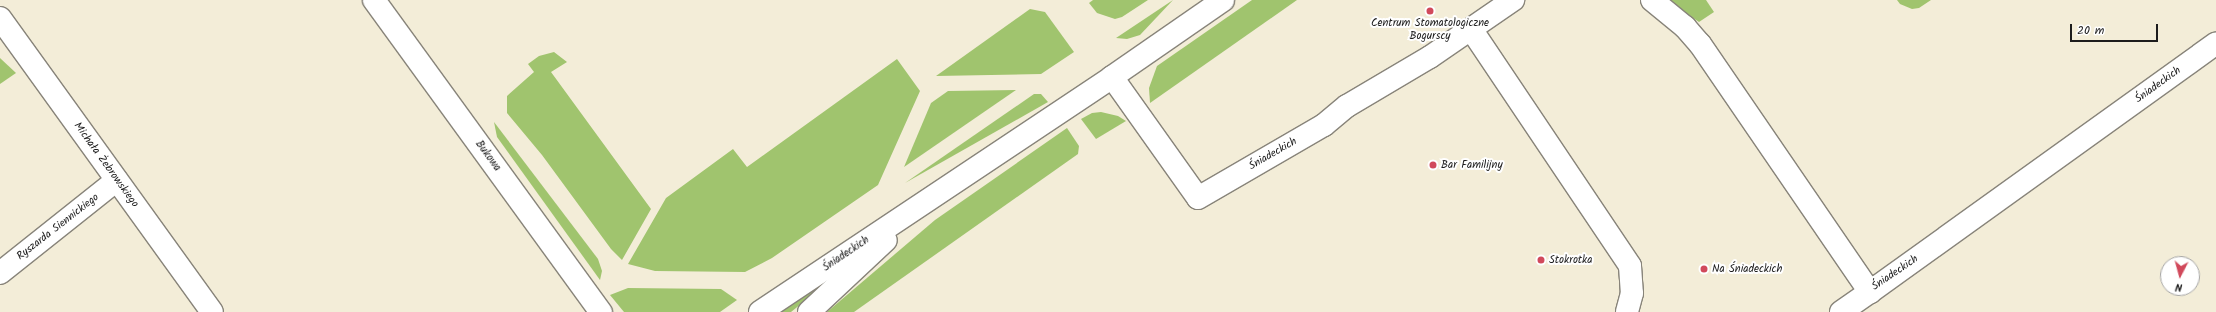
<!DOCTYPE html>
<meta charset="utf-8">
<style>
body{margin:0}
#map{position:relative;width:2216px;height:312px;overflow:hidden;background:#f3edd8;font-family:Kalam,sans-serif}
div>[style]{position:absolute}
.green>*{inset:0;background:#a0c46e}
.roads{filter:drop-shadow(1px 0 #88847a) drop-shadow(-1px 0 #88847a) drop-shadow(0 1px #88847a) drop-shadow(0 -1px #88847a)}
.minor>*{height:22px;margin:-11px;padding:0 11px;transform-origin:11px;border-radius:11px;background:#fff}
.tertiary>*{height:22px;margin:-11px;padding:0 11px;transform-origin:11px;border-radius:11px;background:#fff}
.dots>*{width:11px;height:11px;translate:-50% -50%;box-sizing:border-box;border:2px solid #fff;border-radius:50%}
span{translate:-50% -50%;white-space:nowrap;text-align:center;line-height:1.15;-webkit-text-stroke:4px #fff;paint-order:stroke}
.poi-label{font-size:11px;color:#1c1c1c}
.left{translate:0 -50%;text-align:left}
.street-label{font-size:11px;color:#1c1c1c}
.north{position:absolute;left:2160px;top:256px;width:40px;height:40px;box-sizing:border-box;background:#fff;border:1px solid #a4a4a4;border-radius:50%;rotate:186deg;font-size:11px;font-weight:700;line-height:16px;text-align:center;color:#1c1c1c}
.north::after{content:'';display:block;margin:auto;width:14px;height:18px;background:#d1495b;clip-path:polygon(50% 0,100% 100%,50% 72%,0 100%)}
.scale{position:absolute;left:2070px;top:24px;width:88px;height:18px;box-sizing:border-box;border:2px solid #1c1c1c;border-top:0;padding-left:5px;font-size:12px;line-height:14px;white-space:nowrap;color:#1c1c1c;-webkit-text-stroke:3px #fff;paint-order:stroke}
</style>
<div id="map">
<div class="green">
<div style="clip-path:polygon(1093px 0,1148px 0,1122px 17px,1115px 19px,1097px 13px,1089px 3px)"></div>
<div style="clip-path:polygon(1173px 0,1140px 35px,1127px 39px,1116px 38px)"></div>
<div style="clip-path:polygon(1252px 0,1297px 0,1150px 103px,1149px 88px,1157px 66px)"></div>
<div style="clip-path:polygon(1667px 0,1706px 0,1714px 12px,1699px 22px)"></div>
<div style="clip-path:polygon(1897px 0,1931px 0,1919px 8px,1912px 9px,1900px 4px)"></div>
<div style="clip-path:polygon(1030px 9px,1045px 12px,1074px 52px,1041px 74px,936px 76px)"></div>
<div style="clip-path:polygon(554px 52px,567px 62px,551px 72px,651px 209px,622px 260px,611px 249px,542px 155px,507px 113px,507px 96px,534px 72px,528px 64px,539px 56px)"></div>
<div style="clip-path:polygon(0 58px,16px 73px,0 84px)"></div>
<div style="clip-path:polygon(897px 59px,920px 91px,878px 185px,772px 258px,745px 272px,655px 271px,628px 264px,666px 198px,733px 149px,747px 167px)"></div>
<div style="clip-path:polygon(1016px 90px,904px 167px,931px 103px,948px 91px)"></div>
<div style="clip-path:polygon(1034px 94px,1041px 94px,1048px 102px,905px 183px)"></div>
<div style="clip-path:polygon(1101px 112px,1118px 116px,1126px 121px,1096px 139px,1081px 119px,1092px 113px)"></div>
<div style="clip-path:polygon(494px 122px,598px 259px,602px 271px,600px 280px,497px 137px)"></div>
<div style="clip-path:polygon(1067px 128px,1079px 146px,1078px 154px,854px 312px,827px 312px,935px 220px)"></div>
<div style="clip-path:polygon(819px 286px,818px 290px,791px 312px,781px 312px,779px 309px)"></div>
<div style="clip-path:polygon(628px 288px,721px 289px,737px 300px,720px 312px,624px 312px,610px 295px)"></div>
</div>
<div class="roads">
<div class="minor">
<div style="left:1652px;top:0;width:43px;rotate:39.3deg"></div>
<div style="left:1685px;top:27px;width:23px;rotate:49deg"></div>
<div style="left:1700px;top:44px;width:301px;rotate:55.6deg"></div>
<div style="left:1870px;top:292px;width:426px;rotate:-35.7deg"></div>
<div style="left:0;top:18px;width:362px;rotate:54.2deg"></div>
<div style="left:1471px;top:29px;width:285px;rotate:56.1deg"></div>
<div style="left:1630px;top:266px;width:27px;rotate:86deg"></div>
<div style="left:1632px;top:293px;width:20px;rotate:105deg"></div>
<div style="left:1112px;top:77px;width:148px;rotate:54.6deg"></div>
<div style="left:1198px;top:198px;width:146px;rotate:-30.1deg"></div>
<div style="left:1324px;top:125px;width:30px;rotate:-40deg"></div>
<div style="left:1347px;top:106px;width:96px;rotate:-30.6deg"></div>
<div style="left:1430px;top:57px;width:101px;rotate:-34.5deg"></div>
<div style="left:0;top:273px;width:149px;rotate:-38.5deg"></div>
<div style="left:1841px;top:312px;width:35px;rotate:-35deg"></div>
</div>
<div class="tertiary">
<div style="left:374px;top:0;width:386px;rotate:54deg"></div>
<div style="left:760px;top:312px;width:423px;rotate:-33.7deg"></div>
<div style="left:1112px;top:77px;width:135px;rotate:-34.7deg"></div>
<div style="left:809px;top:312px;width:105px;rotate:-43.1deg"></div>
</div>
</div>
<div class="dots">
<div style="left:1430px;top:11px;background:#d1495b"></div>
<div style="left:1433px;top:165px;background:#d1495b"></div>
<div style="left:1541px;top:260px;background:#d1495b"></div>
<div style="left:1704px;top:269px;background:#d1495b"></div>
</div>
<div class="poi-label">
<span style="left:1430px;top:30px">Centrum Stomatologiczne<br>Bogurscy</span>
<span class="left" style="left:1441px;top:165px">Bar Familijny</span>
<span class="left" style="left:1549px;top:260px">Stokrotka</span>
<span class="left" style="left:1712px;top:269px">Na Śniadeckich</span>
</div>
<div class="street-label">
<span style="left:2158px;top:85px;rotate:-36deg">Śniadeckich</span>
<span style="left:1273px;top:154px;rotate:-30deg">Śniadeckich</span>
<span style="left:488px;top:156px;rotate:54deg">Bukowa</span>
<span style="left:106px;top:165px;rotate:54deg">Michała Żebrowskiego</span>
<span style="left:58px;top:227px;rotate:-38deg">Ryszarda Siennickiego</span>
<span style="left:846px;top:254px;rotate:-34deg">Śniadeckich</span>
<span style="left:1895px;top:273px;rotate:-34deg">Śniadeckich</span>
</div>
<div class="north">N</div>
<div class="scale">20 m</div>
</div>
